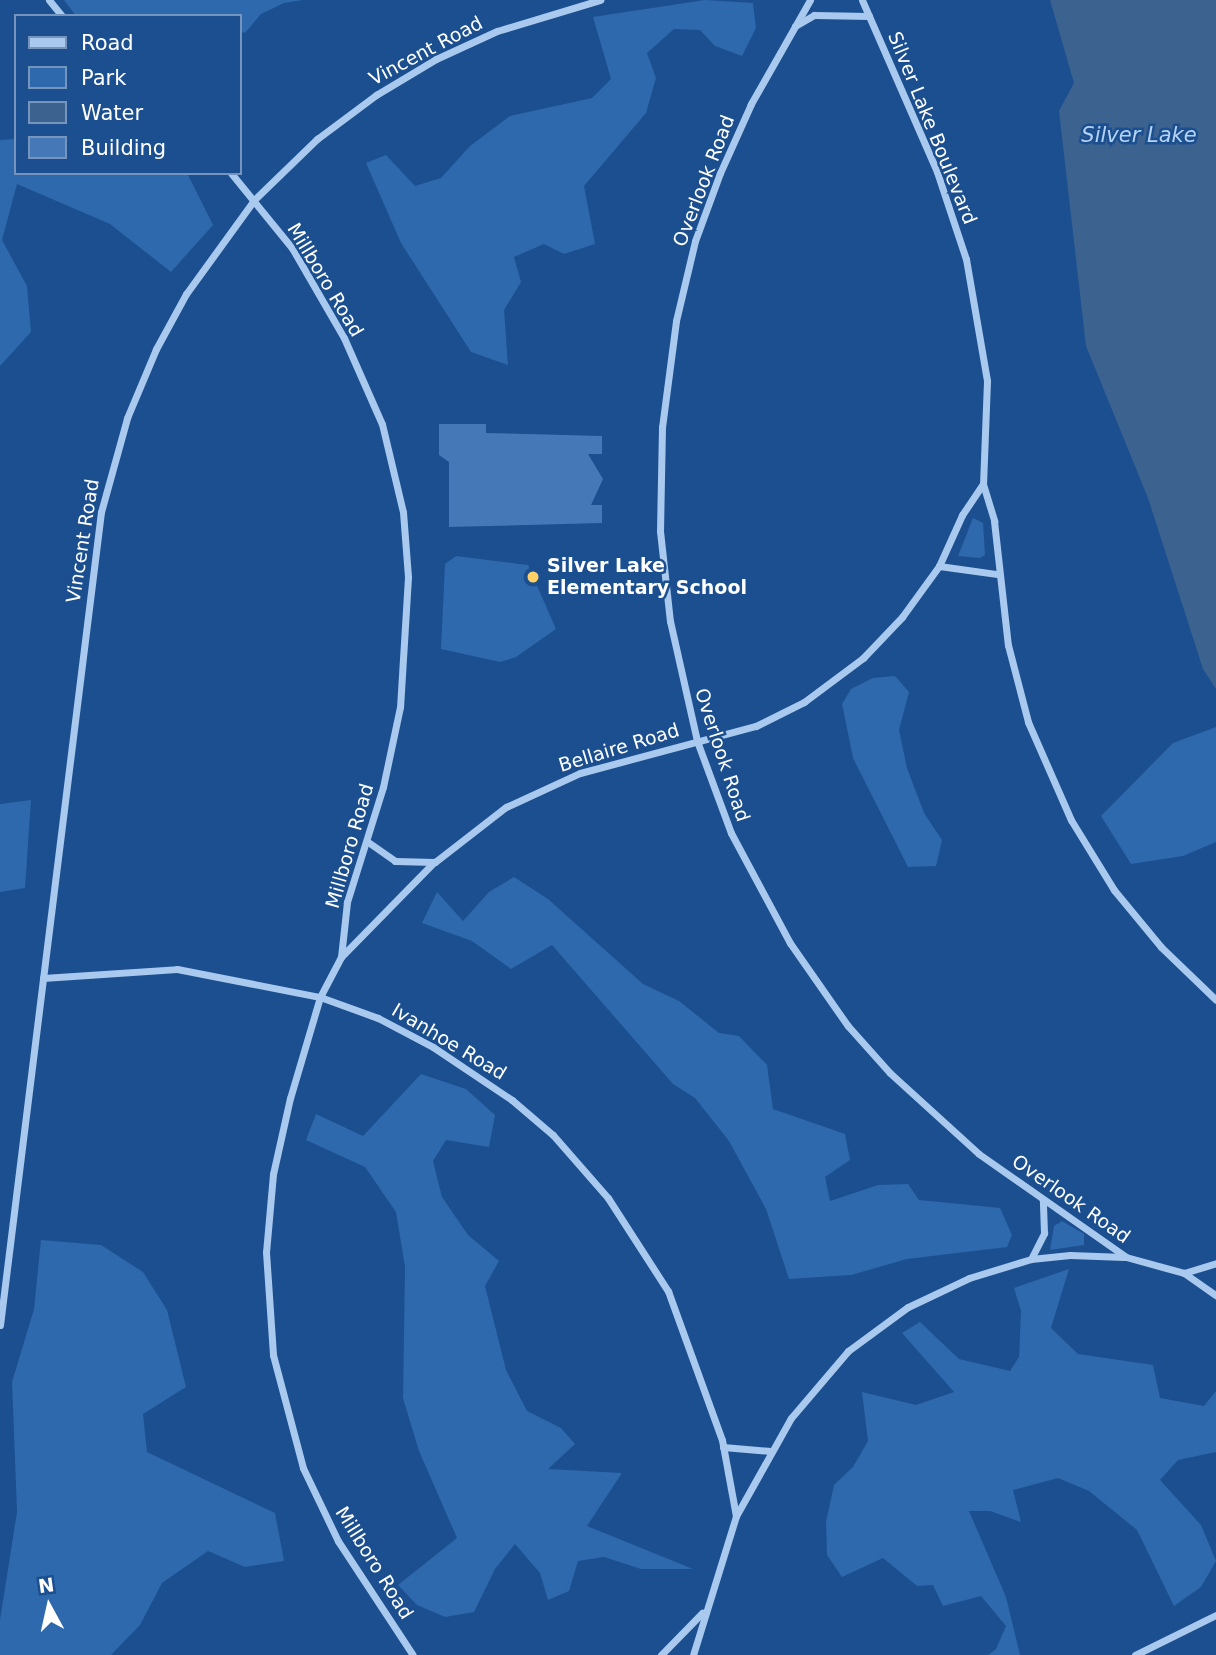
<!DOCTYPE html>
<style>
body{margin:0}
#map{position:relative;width:1216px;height:1655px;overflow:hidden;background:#1b4f8f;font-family:"DejaVu Sans",sans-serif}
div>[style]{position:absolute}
.green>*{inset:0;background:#2e69ad}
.water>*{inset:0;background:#3c6290}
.building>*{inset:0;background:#4478b7}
.street>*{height:7px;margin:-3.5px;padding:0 3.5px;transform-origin:3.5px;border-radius:3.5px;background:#a9c9ee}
.dots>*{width:19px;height:19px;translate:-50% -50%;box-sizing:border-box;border:4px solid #1b4f8f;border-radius:50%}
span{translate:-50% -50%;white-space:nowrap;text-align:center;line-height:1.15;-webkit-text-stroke:5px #1b4f8f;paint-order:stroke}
.street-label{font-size:19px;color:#fff}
.poi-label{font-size:19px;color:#fff;font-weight:700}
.left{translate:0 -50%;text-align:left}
.water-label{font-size:21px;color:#b5d3f5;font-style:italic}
.legend{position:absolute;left:14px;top:14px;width:228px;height:161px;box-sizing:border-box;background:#1b4f8f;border:2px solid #7695bc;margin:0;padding:9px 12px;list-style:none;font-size:21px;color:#fff}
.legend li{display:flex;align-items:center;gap:14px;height:35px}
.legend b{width:35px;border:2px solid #7695bc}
.north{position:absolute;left:14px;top:1571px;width:70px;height:70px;-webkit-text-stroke:5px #1b4f8f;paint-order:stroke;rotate:352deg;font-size:19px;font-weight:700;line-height:28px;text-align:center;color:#fff}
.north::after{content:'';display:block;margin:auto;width:24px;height:32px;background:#fff;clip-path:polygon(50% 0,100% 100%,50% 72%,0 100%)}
</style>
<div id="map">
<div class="green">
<div style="clip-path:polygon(64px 0,303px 0,284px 3px,261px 14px,245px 33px,240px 31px,240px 16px,76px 16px)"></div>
<div style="clip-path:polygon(705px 0,753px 3px,756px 28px,742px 56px,715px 46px,700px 30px,674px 29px,647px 53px,656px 78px,646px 113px,584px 186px,595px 244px,564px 254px,544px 244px,514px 257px,521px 282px,504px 310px,508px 365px,471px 352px,401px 243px,366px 163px,386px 155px,415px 186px,441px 178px,470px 146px,510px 116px,592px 98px,611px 79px,593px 17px)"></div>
<div style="clip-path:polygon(16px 139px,16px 173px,187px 173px,213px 225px,171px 272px,110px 224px,17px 184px,2px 240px,27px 286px,31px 332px,0 366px,0 140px)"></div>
<div style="clip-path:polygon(973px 518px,983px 523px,985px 555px,980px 558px,958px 556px)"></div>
<div style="clip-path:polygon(456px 556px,528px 565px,556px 629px,516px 657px,500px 662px,441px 649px,445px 564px)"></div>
<div style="clip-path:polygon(895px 676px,909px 692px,899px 730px,907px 768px,924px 813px,942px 840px,936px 866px,908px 867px,853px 758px,842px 704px,851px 689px,873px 678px)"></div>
<div style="clip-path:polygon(1216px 727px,1216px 842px,1183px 856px,1131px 864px,1101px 816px,1173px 743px)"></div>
<div style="clip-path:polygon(31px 800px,25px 888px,0 892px,0 804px)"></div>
<div style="clip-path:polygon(514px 877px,548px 899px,643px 984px,679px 1001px,719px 1033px,739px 1036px,767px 1065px,773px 1109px,845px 1134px,850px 1160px,825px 1177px,830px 1201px,878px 1185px,908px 1184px,919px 1200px,1000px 1208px,1012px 1235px,1007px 1247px,907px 1259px,851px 1275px,789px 1279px,766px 1209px,729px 1141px,695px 1098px,673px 1084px,552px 945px,511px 969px,472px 941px,422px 923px,437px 892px,463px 921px,489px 892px)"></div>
<div style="clip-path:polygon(421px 1074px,466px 1089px,495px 1115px,489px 1147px,446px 1140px,433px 1161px,442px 1197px,468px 1235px,499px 1261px,485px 1286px,506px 1370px,527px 1411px,561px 1428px,575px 1444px,548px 1469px,622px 1473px,587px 1526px,693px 1569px,641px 1569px,604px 1557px,578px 1561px,569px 1591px,548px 1600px,540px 1573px,515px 1544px,495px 1569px,474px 1612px,445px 1617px,417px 1605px,398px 1585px,457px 1538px,419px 1451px,403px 1398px,405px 1267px,396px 1212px,365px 1167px,306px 1140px,316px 1114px,363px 1136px)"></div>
<div style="clip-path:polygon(1062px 1221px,1084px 1234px,1084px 1245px,1050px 1250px,1054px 1226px)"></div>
<div style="clip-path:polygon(41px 1240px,101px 1245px,143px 1272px,167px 1310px,186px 1387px,143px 1414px,147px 1452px,275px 1513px,284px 1561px,245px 1567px,208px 1551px,162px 1583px,140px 1625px,111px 1655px,0 1655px,0 1620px,17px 1512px,12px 1382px,34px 1309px)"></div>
<div style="clip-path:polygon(1069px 1269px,1051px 1328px,1078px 1354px,1153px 1365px,1160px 1398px,1204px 1406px,1216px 1391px,1216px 1452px,1178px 1460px,1160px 1480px,1201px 1525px,1216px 1561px,1201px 1587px,1174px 1606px,1137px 1530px,1089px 1491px,1058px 1478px,1013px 1490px,1021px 1522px,990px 1511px,969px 1511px,1006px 1597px,1020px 1655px,988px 1655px,996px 1649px,1006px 1626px,981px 1596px,943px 1606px,933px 1585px,917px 1586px,883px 1558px,842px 1577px,827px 1555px,826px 1522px,834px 1485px,853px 1467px,868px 1441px,862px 1392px,916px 1405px,954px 1392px,902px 1333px,920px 1322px,959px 1359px,1010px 1371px,1019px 1357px,1021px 1311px,1014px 1288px)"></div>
</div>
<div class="water">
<div style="clip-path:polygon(1050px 0,1216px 0,1216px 689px,1203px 669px,1148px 498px,1086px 346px,1059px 111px,1074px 83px)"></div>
</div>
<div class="building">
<div style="clip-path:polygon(439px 424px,486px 424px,486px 433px,602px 436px,602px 454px,588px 454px,603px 479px,591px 505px,602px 505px,602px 523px,449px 527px,449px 462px,439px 455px)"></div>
</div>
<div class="street">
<div style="left:49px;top:0;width:21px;rotate:51deg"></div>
<div style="left:810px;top:0;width:120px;rotate:119.6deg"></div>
<div style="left:751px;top:104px;width:76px;rotate:114.2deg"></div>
<div style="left:720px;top:173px;width:72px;rotate:110.2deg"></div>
<div style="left:695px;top:241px;width:82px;rotate:103.4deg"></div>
<div style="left:676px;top:321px;width:107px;rotate:97.5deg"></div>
<div style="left:662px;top:427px;width:104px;rotate:91.1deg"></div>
<div style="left:660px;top:531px;width:91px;rotate:83.7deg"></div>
<div style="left:670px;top:621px;width:123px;rotate:77.3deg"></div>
<div style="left:697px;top:741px;width:98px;rotate:69.7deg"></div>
<div style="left:731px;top:833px;width:125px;rotate:61.8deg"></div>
<div style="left:790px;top:943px;width:101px;rotate:55.1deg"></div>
<div style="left:848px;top:1026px;width:63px;rotate:48.2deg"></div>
<div style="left:890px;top:1073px;width:120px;rotate:42.3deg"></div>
<div style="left:979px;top:1154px;width:179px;rotate:35deg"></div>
<div style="left:1126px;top:1257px;width:60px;rotate:15.4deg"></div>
<div style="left:1184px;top:1273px;width:39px;rotate:35deg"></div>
<div style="left:862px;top:0;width:188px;rotate:66.4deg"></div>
<div style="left:937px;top:172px;width:92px;rotate:71.6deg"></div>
<div style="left:966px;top:259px;width:124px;rotate:80.2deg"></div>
<div style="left:987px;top:381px;width:103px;rotate:92.2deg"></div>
<div style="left:983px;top:484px;width:39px;rotate:73deg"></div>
<div style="left:994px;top:521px;width:125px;rotate:83.6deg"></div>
<div style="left:1008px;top:645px;width:80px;rotate:75.4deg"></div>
<div style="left:1028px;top:722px;width:107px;rotate:66.3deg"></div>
<div style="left:1071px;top:820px;width:82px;rotate:58.4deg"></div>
<div style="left:1114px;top:890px;width:74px;rotate:50.5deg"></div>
<div style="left:1161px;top:947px;width:76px;rotate:43.9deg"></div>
<div style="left:795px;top:26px;width:22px;rotate:-30deg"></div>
<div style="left:814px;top:15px;width:55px;rotate:1deg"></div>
<div style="left:231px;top:173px;width:97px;rotate:50.9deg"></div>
<div style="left:292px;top:248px;width:104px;rotate:60deg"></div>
<div style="left:344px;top:338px;width:94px;rotate:66.2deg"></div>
<div style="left:382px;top:424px;width:90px;rotate:76.6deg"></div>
<div style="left:403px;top:512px;width:65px;rotate:85.6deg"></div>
<div style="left:408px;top:577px;width:130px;rotate:93.5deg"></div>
<div style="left:400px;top:707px;width:82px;rotate:102deg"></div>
<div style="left:383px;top:787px;width:121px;rotate:107.4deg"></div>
<div style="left:347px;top:902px;width:55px;rotate:96.2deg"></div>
<div style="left:341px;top:957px;width:45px;rotate:117.7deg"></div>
<div style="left:320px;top:997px;width:105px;rotate:106.5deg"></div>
<div style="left:290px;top:1098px;width:78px;rotate:102.6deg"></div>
<div style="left:273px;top:1174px;width:78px;rotate:95.1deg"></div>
<div style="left:266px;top:1252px;width:103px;rotate:86.1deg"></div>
<div style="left:273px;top:1355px;width:117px;rotate:75.1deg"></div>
<div style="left:303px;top:1468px;width:81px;rotate:64.4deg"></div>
<div style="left:338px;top:1541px;width:136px;rotate:56.7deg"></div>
<div style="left:939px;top:566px;width:59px;rotate:7.9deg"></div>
<div style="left:368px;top:842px;width:33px;rotate:35deg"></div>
<div style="left:395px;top:861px;width:40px;rotate:1.4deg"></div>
<div style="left:435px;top:862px;width:90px;rotate:-37.8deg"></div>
<div style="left:506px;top:807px;width:81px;rotate:-24.7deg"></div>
<div style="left:580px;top:773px;width:182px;rotate:-15deg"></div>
<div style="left:756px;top:726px;width:54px;rotate:-26.6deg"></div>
<div style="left:804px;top:702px;width:74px;rotate:-36.7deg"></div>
<div style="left:863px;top:658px;width:57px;rotate:-46.4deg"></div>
<div style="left:902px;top:617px;width:63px;rotate:-54deg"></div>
<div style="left:939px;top:566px;width:56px;rotate:-65.7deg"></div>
<div style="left:962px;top:515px;width:37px;rotate:-56deg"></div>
<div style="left:341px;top:957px;width:133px;rotate:-45.6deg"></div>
<div style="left:43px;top:978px;width:134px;rotate:-3.8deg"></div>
<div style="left:177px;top:969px;width:146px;rotate:11.1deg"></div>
<div style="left:320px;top:997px;width:62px;rotate:19.9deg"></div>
<div style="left:378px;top:1018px;width:62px;rotate:27.8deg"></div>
<div style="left:433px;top:1047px;width:95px;rotate:33.9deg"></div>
<div style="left:512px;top:1100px;width:54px;rotate:40.5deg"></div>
<div style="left:553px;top:1135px;width:84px;rotate:48.9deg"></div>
<div style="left:608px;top:1198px;width:111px;rotate:57.2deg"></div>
<div style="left:668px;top:1291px;width:158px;rotate:70.1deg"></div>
<div style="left:722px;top:1440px;width:77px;rotate:79.6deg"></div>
<div style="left:1031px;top:1259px;width:29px;rotate:-63deg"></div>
<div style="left:1044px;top:1233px;width:33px;rotate:-92deg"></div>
<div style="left:1184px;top:1273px;width:34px;rotate:-17deg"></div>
<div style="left:0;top:1325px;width:819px;rotate:-82.92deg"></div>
<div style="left:101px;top:512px;width:98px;rotate:-74.5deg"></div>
<div style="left:127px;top:418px;width:75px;rotate:-67.2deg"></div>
<div style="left:156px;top:349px;width:63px;rotate:-61.4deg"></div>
<div style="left:186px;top:294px;width:116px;rotate:-54.1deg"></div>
<div style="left:254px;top:200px;width:88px;rotate:-44.1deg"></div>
<div style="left:317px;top:139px;width:74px;rotate:-36.7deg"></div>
<div style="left:376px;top:95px;width:70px;rotate:-31deg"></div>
<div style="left:436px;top:59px;width:67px;rotate:-24.7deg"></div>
<div style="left:497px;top:31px;width:108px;rotate:-16.8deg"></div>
<div style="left:723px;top:1447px;width:48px;rotate:4.8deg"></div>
<div style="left:661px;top:1655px;width:59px;rotate:-45.7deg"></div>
<div style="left:693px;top:1655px;width:145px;rotate:-72.8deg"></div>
<div style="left:736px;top:1516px;width:112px;rotate:-60.7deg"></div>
<div style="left:791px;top:1418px;width:88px;rotate:-49.6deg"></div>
<div style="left:848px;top:1351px;width:74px;rotate:-36.3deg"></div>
<div style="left:908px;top:1307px;width:68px;rotate:-25.4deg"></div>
<div style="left:969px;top:1278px;width:65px;rotate:-17deg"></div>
<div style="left:1031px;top:1259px;width:39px;rotate:-6deg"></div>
<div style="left:1070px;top:1255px;width:54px;rotate:2.1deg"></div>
<div style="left:1135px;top:1655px;width:90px;rotate:-26.3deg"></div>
</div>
<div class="dots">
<div style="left:533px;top:577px;background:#ffd166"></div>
</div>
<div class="street-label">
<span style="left:426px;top:51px;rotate:-28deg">Vincent Road</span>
<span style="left:932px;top:128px;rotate:68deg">Silver Lake Boulevard</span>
<span style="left:704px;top:181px;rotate:-69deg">Overlook Road</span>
<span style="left:325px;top:280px;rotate:59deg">Millboro Road</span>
<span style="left:83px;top:541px;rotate:-81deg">Vincent Road</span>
<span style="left:619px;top:748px;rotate:-17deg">Bellaire Road</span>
<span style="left:722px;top:755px;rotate:72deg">Overlook Road</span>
<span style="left:350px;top:846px;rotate:-74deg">Millboro Road</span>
<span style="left:449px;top:1042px;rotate:31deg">Ivanhoe Road</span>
<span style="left:1071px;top:1199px;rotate:35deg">Overlook Road</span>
<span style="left:374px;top:1563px;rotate:58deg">Millboro Road</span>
</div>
<div class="poi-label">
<span class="left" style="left:547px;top:577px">Silver Lake<br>Elementary School</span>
</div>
<div class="water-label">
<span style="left:1139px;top:135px">Silver Lake</span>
</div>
<ul class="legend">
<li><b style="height:9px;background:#a9c9ee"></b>Road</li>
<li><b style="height:19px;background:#2e69ad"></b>Park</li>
<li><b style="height:19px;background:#3c6290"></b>Water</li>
<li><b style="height:19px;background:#4478b7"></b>Building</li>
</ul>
<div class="north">N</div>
</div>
